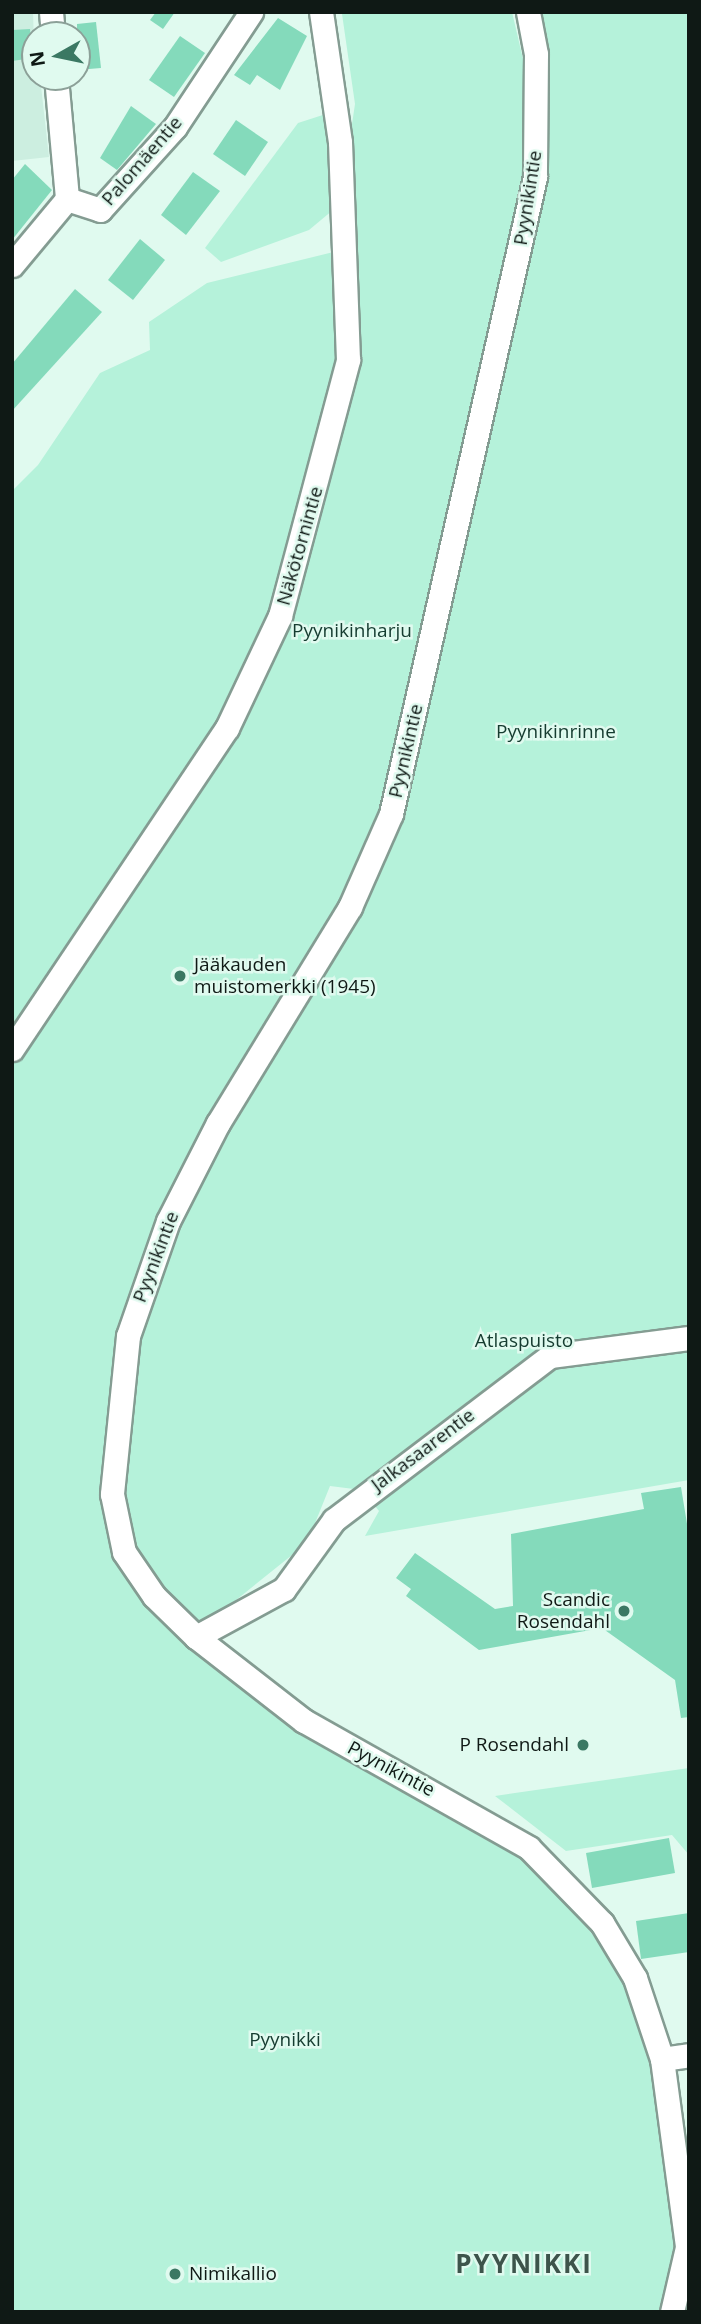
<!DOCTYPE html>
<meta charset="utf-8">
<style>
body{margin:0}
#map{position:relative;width:701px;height:2324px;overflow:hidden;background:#e0faef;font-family:"Open Sans",sans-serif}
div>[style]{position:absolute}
.built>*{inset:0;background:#cceee0}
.green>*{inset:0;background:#b5f2da}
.building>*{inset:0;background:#84dabb}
.roads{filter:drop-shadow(2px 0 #849c92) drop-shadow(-2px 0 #849c92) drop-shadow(0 2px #849c92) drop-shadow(0 -2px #849c92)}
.minor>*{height:23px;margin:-11.5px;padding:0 11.5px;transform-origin:11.5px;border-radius:11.5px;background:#fff}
.dots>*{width:19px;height:19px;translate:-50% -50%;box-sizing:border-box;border:4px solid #e0faef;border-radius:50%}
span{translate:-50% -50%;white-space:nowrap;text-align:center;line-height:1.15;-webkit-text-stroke:5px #e0faef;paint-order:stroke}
.street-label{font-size:19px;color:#0f1915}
.park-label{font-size:19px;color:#153c30}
.poi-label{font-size:19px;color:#0f1915}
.left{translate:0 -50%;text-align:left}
.right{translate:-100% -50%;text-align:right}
.district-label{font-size:26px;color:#3d544b;font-weight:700;letter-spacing:2px}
.frame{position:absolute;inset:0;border:14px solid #0f1915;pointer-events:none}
.north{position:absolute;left:21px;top:21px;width:70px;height:70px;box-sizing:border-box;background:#e0faef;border:2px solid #8ca098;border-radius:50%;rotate:261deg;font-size:19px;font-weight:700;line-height:28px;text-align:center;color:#0f1915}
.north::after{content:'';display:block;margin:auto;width:24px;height:32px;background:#3b7863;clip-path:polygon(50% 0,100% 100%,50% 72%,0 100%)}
</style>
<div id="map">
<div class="built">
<div style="clip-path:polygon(12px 12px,33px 12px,35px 77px,40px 77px,49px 157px,12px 161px)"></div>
</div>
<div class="green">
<div style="clip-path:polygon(512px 12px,546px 157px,547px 55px,539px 12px,689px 12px,689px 1480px,365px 1536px,379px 1511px,362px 1490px,330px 1486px,307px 1543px,185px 1641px,548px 1872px,627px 1983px,660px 2090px,682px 2234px,661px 2312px,12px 2312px,12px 491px,38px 465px,100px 373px,150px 350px,149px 322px,207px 283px,358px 246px,348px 151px,355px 104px,342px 14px)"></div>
<div style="clip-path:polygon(329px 113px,333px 210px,309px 230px,221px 262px,205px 248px,298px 123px)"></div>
<div style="clip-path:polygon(689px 1768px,689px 1855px,672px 1835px,566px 1851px,495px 1796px)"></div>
</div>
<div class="building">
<div style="clip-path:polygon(156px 12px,175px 12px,163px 29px,150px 20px)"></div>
<div style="clip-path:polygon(278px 18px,307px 36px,280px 90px,257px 75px,250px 85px,234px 75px)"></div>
<div style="clip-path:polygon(96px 22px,101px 68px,77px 70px,77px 24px)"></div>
<div style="clip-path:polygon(30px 29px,33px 58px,12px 61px,12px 30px)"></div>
<div style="clip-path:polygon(180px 36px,205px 53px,174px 97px,149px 80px)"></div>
<div style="clip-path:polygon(131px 106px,156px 124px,117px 170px,100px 158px)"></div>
<div style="clip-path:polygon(236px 120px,268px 142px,245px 176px,213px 154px)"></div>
<div style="clip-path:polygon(25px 164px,52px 190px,12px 240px,12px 180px)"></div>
<div style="clip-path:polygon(193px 172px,220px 191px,186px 235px,161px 215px)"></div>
<div style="clip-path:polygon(140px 239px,165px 260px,133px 300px,108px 280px)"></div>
<div style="clip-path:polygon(75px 289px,102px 312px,12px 411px,12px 364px)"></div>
<div style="clip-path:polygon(681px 1487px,689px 1536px,689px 1717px,681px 1718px,675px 1680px,602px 1628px,479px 1650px,406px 1596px,411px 1589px,396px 1578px,415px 1553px,495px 1609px,513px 1606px,511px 1534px,644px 1509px,641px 1493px)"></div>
<div style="clip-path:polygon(669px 1838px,675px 1873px,592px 1888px,586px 1853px)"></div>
<div style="clip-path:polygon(689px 1913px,689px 1952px,641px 1959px,636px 1921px)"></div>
</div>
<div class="roads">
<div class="minor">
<div style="left:51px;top:12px;width:23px;rotate:85deg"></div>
<div style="left:528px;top:12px;width:43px;rotate:79.2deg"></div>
<div style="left:536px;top:54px;width:123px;rotate:90.5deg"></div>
<div style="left:535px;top:177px;width:653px;rotate:102.74deg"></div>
<div style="left:391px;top:814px;width:102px;rotate:113.8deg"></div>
<div style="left:350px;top:907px;width:253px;rotate:121.4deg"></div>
<div style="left:218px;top:1123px;width:110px;rotate:117deg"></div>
<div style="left:168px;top:1221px;width:122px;rotate:109.2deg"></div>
<div style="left:128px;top:1336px;width:159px;rotate:95.8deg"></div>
<div style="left:112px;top:1494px;width:59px;rotate:78.3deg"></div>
<div style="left:124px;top:1552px;width:53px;rotate:55.7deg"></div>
<div style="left:154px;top:1596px;width:59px;rotate:44.3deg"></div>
<div style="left:196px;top:1637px;width:137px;rotate:37.9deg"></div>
<div style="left:304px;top:1721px;width:258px;rotate:29.4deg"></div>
<div style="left:529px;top:1848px;width:105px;rotate:45.8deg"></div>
<div style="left:602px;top:1923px;width:64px;rotate:59deg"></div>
<div style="left:635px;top:1978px;width:85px;rotate:71.6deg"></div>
<div style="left:662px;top:2059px;width:190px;rotate:82.4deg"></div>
<div style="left:687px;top:2247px;width:67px;rotate:103deg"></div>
<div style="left:56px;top:77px;width:122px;rotate:84.8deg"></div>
<div style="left:67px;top:199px;width:35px;rotate:18deg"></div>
<div style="left:100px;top:210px;width:112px;rotate:-47.9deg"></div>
<div style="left:175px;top:127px;width:138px;rotate:-56.5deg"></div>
<div style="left:12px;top:265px;width:86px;rotate:-50.2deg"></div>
<div style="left:12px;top:1049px;width:386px;rotate:-56.2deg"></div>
<div style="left:227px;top:728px;width:124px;rotate:-64.7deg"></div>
<div style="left:280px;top:616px;width:265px;rotate:-75.1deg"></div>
<div style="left:348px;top:360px;width:218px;rotate:-92.1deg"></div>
<div style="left:340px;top:142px;width:131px;rotate:-98.3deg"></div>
<div style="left:196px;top:1637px;width:100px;rotate:-28.6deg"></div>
<div style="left:284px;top:1589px;width:85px;rotate:-54.1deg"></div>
<div style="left:334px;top:1520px;width:271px;rotate:-37.2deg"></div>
<div style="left:550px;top:1356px;width:140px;rotate:-7.4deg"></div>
<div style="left:662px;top:2059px;width:27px;rotate:-8deg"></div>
</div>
</div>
<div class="dots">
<div style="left:180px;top:976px;background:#3b7863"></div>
<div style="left:624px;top:1611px;background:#3b7863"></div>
<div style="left:583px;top:1745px;background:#3b7863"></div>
<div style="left:175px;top:2274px;background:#3b7863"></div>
</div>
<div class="street-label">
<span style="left:142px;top:161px;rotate:-49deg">Palomäentie</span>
<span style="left:528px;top:198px;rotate:-81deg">Pyynikintie</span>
<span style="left:300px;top:546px;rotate:-74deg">Näkötornintie</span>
<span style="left:406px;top:751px;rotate:-77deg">Pyynikintie</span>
<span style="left:156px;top:1257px;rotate:-69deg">Pyynikintie</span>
<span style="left:423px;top:1450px;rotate:-37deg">Jalkasaarentie</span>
<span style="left:391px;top:1769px;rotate:28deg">Pyynikintie</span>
</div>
<div class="park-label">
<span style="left:352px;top:631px">Pyynikinharju</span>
<span style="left:556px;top:732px">Pyynikinrinne</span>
<span style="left:524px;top:1341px">Atlaspuisto</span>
<span style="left:285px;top:2040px">Pyynikki</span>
</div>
<div class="poi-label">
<span class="left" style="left:194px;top:976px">Jääkauden<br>muistomerkki (1945)</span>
<span class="right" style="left:610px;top:1611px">Scandic<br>Rosendahl</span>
<span class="right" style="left:569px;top:1745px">P Rosendahl</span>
<span class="left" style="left:189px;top:2274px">Nimikallio</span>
</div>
<div class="district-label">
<span style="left:524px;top:2264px">PYYNIKKI</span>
</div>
<div class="frame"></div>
<div class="north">N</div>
</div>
